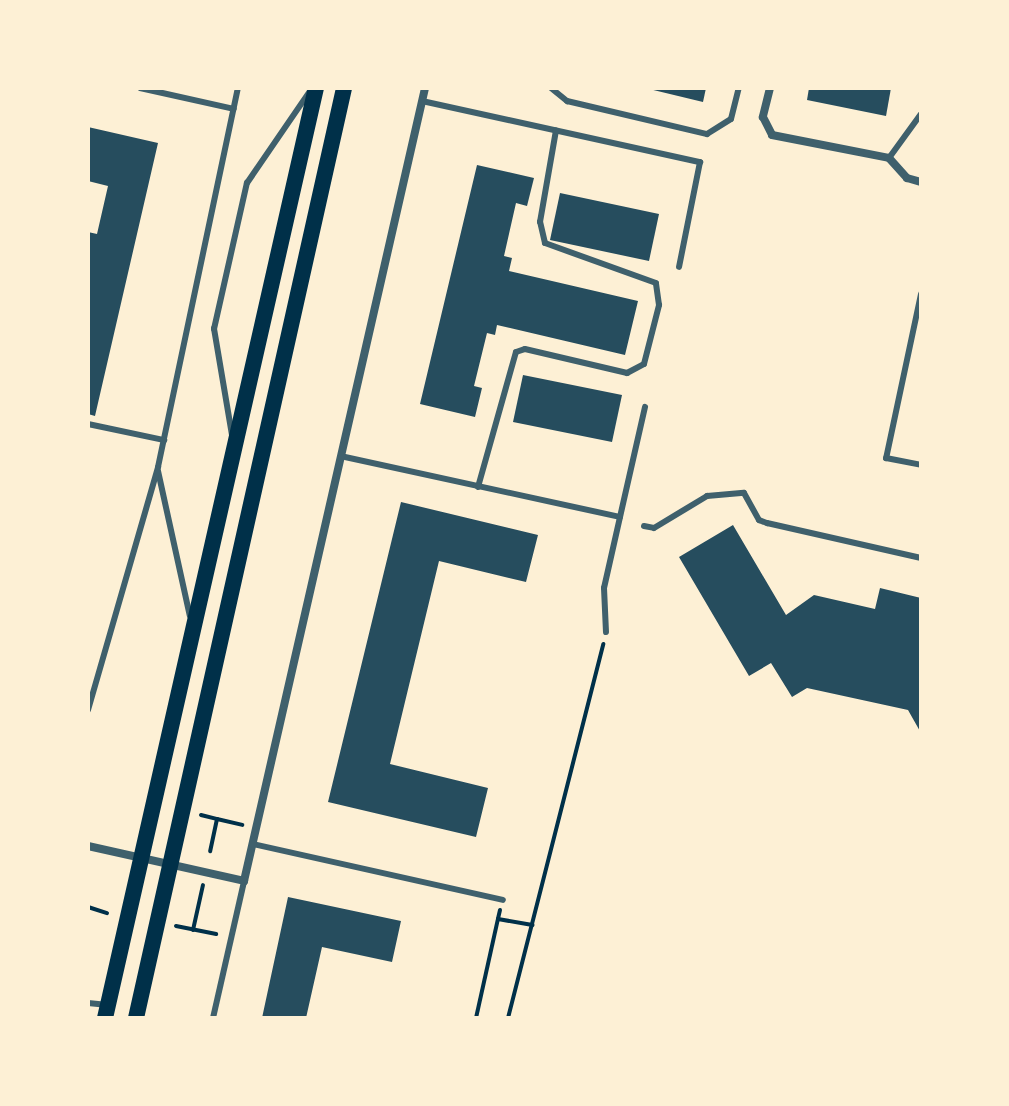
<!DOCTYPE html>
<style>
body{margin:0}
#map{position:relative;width:1009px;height:1106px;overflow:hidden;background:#fdf0d5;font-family:"Roboto Condensed",sans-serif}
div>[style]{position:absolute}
.building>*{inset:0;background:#264d5e}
.path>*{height:4px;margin:-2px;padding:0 2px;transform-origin:2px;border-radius:2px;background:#003049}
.service>*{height:6px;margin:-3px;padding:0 3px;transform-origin:3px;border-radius:3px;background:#3f606c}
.minor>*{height:8px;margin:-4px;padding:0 4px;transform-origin:4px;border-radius:4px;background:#3f606c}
.secondary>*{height:16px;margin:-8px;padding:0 8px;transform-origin:8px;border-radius:8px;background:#003049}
span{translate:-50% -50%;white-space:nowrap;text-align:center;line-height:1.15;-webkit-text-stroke:6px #fdf0d5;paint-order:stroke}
.frame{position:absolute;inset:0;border:90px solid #fdf0d5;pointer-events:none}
</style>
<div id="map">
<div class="building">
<div style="clip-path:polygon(645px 88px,706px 88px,703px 102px)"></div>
<div style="clip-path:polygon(809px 88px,891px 88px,886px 116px,807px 100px)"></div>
<div style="clip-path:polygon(88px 127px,158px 143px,95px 416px,88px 414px,88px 232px,97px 234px,108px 186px,88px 181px)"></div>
<div style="clip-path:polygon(477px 165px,534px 178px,527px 206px,516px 203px,504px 256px,512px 258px,509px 271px,638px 301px,625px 355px,497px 325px,495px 335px,487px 333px,474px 386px,482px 388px,475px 417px,420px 404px)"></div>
<div style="clip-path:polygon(560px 193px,659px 214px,649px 261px,550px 240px)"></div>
<div style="clip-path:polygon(523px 375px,622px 395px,612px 442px,513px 422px)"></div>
<div style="clip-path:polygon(401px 502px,538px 535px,526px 582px,439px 561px,390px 764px,488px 788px,476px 837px,328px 802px)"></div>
<div style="clip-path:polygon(733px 525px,786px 615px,814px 595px,875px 609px,880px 588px,921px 598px,921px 733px,908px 710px,807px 688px,792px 697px,771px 663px,749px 676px,679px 557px)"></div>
<div style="clip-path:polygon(288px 897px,401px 921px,392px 962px,322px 947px,306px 1018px,262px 1018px)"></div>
</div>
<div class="path">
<div style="left:201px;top:815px;width:16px;rotate:14deg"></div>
<div style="left:217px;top:819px;width:33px;rotate:102deg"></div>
<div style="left:217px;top:819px;width:26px;rotate:13deg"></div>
<div style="left:88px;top:907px;width:20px;rotate:18deg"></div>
<div style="left:500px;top:910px;width:9px;rotate:103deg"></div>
<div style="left:498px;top:919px;width:35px;rotate:10deg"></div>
<div style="left:176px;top:926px;width:41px;rotate:11.3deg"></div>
<div style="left:193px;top:930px;width:46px;rotate:-77.5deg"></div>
<div style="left:476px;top:1018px;width:101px;rotate:-77.5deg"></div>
<div style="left:508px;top:1018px;width:386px;rotate:-75.7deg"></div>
</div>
<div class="service">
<div style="left:140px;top:88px;width:96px;rotate:12.6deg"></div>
<div style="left:551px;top:88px;width:21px;rotate:39deg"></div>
<div style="left:567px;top:101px;width:144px;rotate:13.3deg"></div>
<div style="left:707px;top:134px;width:28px;rotate:-32deg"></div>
<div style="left:731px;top:119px;width:32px;rotate:-76deg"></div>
<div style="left:422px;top:101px;width:285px;rotate:12.4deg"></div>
<div style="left:700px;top:162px;width:107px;rotate:101.3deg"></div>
<div style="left:889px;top:158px;width:54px;rotate:-54deg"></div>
<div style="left:921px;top:294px;width:168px;rotate:102deg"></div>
<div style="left:886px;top:458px;width:36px;rotate:11deg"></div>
<div style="left:88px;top:424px;width:78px;rotate:11.9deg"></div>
<div style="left:232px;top:435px;width:108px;rotate:-99.6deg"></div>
<div style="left:214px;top:329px;width:150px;rotate:-77.3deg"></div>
<div style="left:247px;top:183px;width:112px;rotate:-55.6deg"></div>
<div style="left:345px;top:457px;width:281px;rotate:12.3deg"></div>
<div style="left:620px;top:517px;width:113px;rotate:-77.2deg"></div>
<div style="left:158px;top:471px;width:148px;rotate:77.6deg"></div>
<div style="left:478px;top:487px;width:140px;rotate:-74.3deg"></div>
<div style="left:516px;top:352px;width:9px;rotate:-18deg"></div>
<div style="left:525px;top:349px;width:105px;rotate:13.2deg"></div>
<div style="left:627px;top:373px;width:19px;rotate:-28deg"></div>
<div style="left:644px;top:364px;width:61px;rotate:-75.7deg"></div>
<div style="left:659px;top:305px;width:22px;rotate:-98deg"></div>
<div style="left:656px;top:283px;width:118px;rotate:-160.2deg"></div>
<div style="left:545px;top:243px;width:22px;rotate:-103deg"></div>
<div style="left:540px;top:222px;width:93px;rotate:-80.1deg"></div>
<div style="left:644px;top:526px;width:10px;rotate:11deg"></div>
<div style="left:654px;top:528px;width:62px;rotate:-31.1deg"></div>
<div style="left:707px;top:496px;width:37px;rotate:-5deg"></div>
<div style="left:744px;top:493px;width:31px;rotate:61deg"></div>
<div style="left:759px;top:520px;width:9px;rotate:21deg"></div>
<div style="left:767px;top:523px;width:158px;rotate:12.8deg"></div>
<div style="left:606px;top:632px;width:44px;rotate:-92.6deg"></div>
<div style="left:604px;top:588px;width:73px;rotate:-77.3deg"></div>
<div style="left:88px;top:710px;width:253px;rotate:-73.9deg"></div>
<div style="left:158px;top:467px;width:387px;rotate:-78.1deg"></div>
<div style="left:253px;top:844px;width:256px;rotate:12.6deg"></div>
<div style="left:88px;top:1003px;width:20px;rotate:6deg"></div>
<div style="left:213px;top:1018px;width:140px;rotate:-77.2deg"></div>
</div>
<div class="minor">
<div style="left:770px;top:88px;width:30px;rotate:104deg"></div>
<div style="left:763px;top:117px;width:20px;rotate:63deg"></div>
<div style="left:772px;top:135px;width:119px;rotate:11.1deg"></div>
<div style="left:889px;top:158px;width:27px;rotate:48deg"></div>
<div style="left:907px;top:178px;width:15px;rotate:16deg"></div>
<div style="left:88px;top:846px;width:160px;rotate:12.6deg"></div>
<div style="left:244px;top:881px;width:813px;rotate:-77.14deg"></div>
</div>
<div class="secondary">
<div style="left:105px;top:1018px;width:954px;rotate:-77.22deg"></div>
<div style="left:136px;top:1018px;width:953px;rotate:-77.39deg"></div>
</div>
<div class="frame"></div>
</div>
